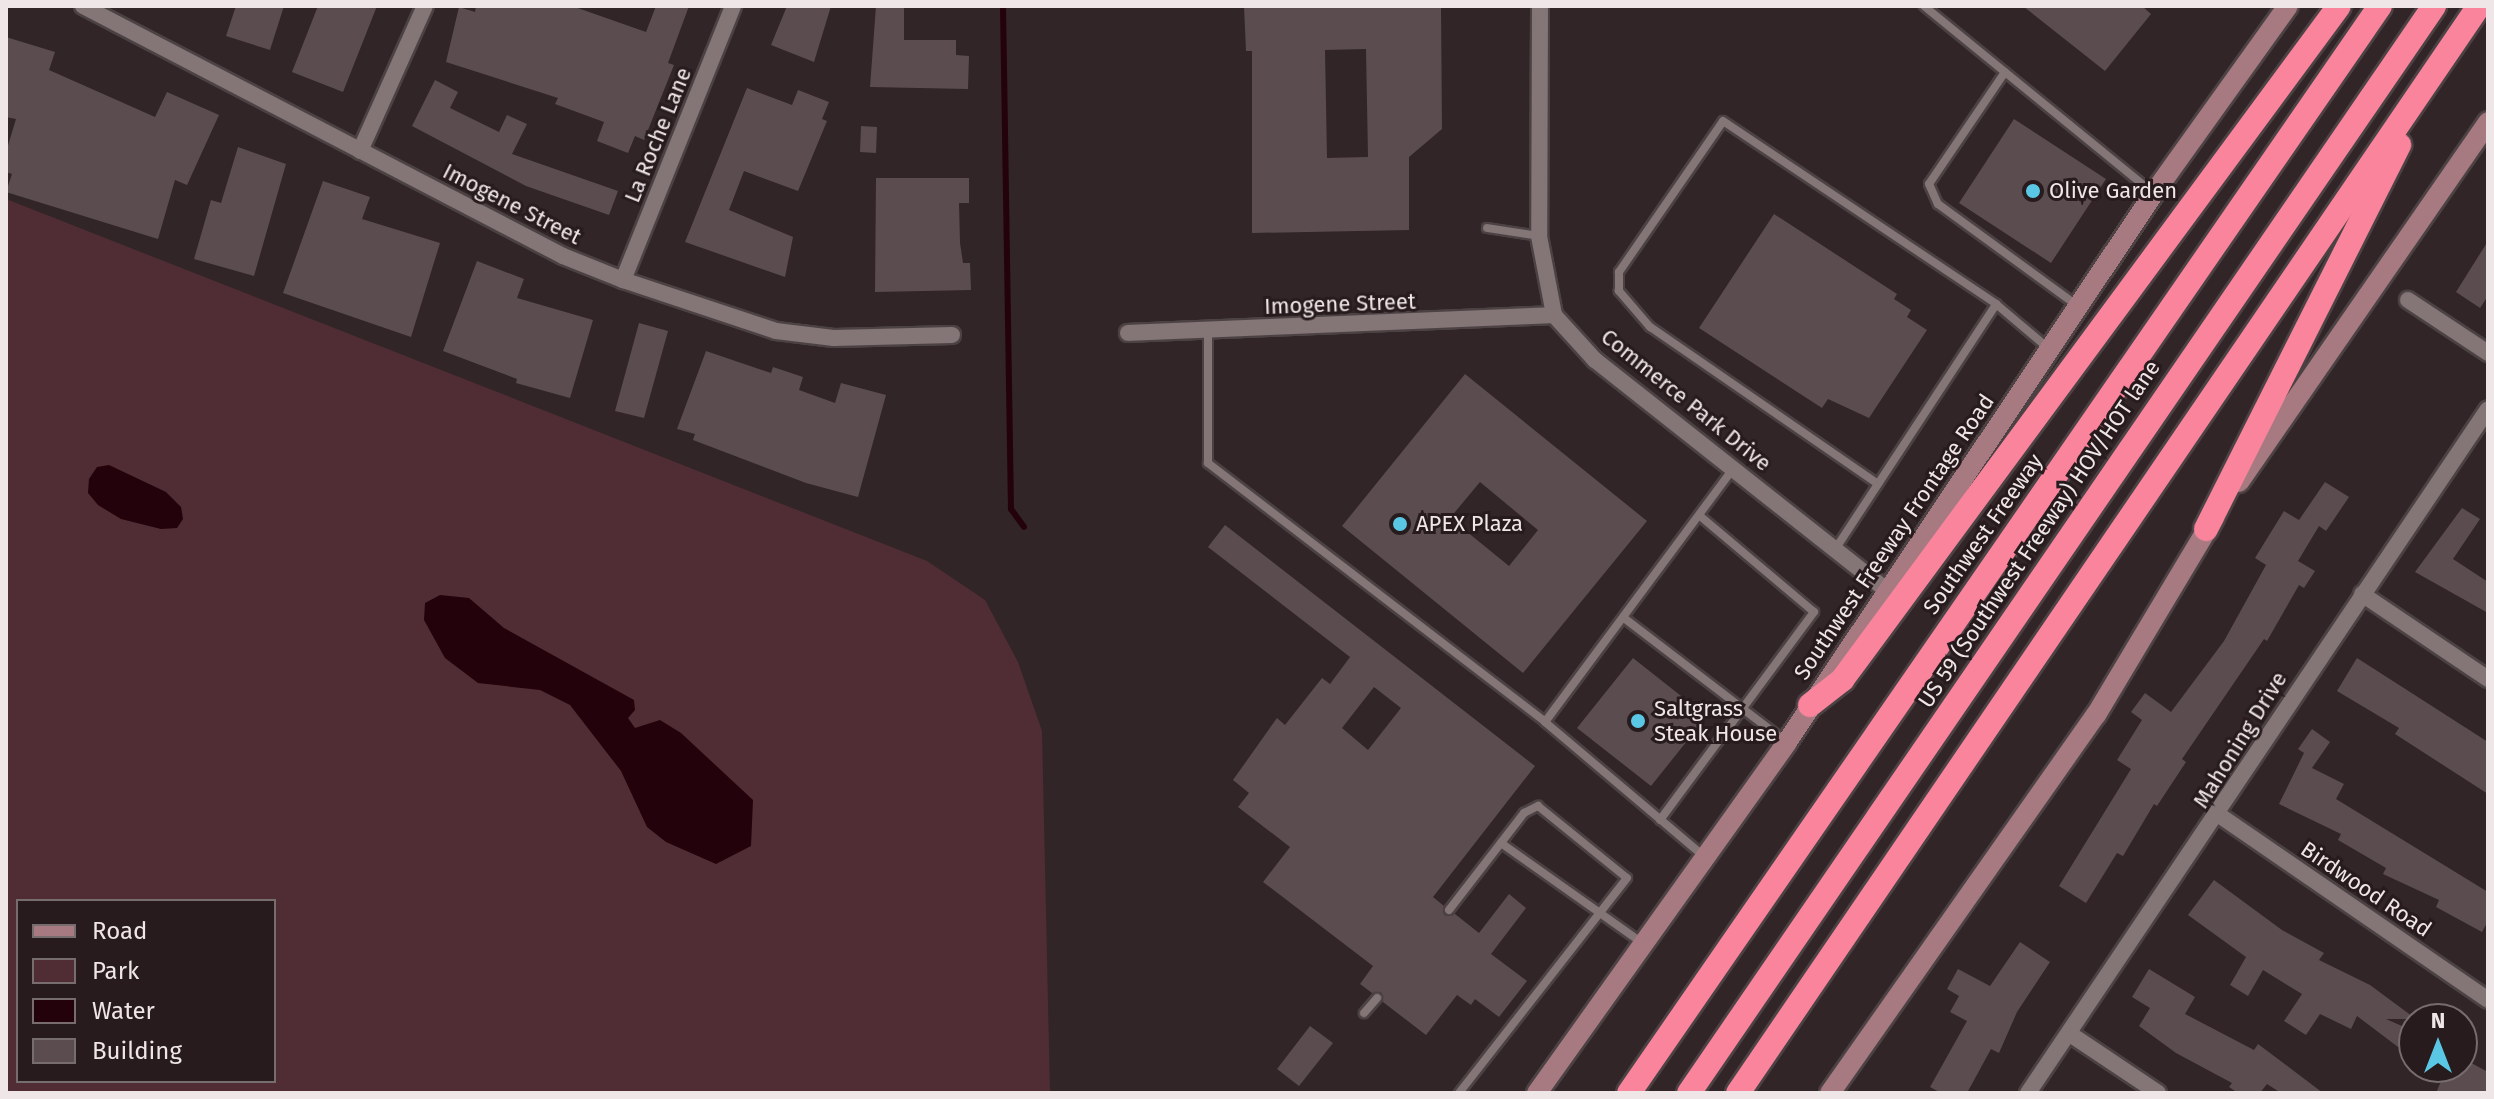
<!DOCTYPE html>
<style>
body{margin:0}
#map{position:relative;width:2494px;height:1099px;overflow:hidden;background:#312527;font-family:"Fira Sans",sans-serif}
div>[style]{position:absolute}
.green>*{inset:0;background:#502d34}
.water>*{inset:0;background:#24020b}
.stream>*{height:6px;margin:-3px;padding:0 3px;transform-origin:3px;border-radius:3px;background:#24020b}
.building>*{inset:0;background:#5b4d4f}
.roads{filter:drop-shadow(2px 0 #4c4244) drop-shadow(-2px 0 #4c4244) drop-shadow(0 2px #4c4244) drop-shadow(0 -2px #4c4244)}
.lane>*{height:8px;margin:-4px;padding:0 4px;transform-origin:4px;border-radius:4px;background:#847577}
.street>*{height:16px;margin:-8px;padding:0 8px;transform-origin:8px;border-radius:8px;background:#847577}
.secondary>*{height:20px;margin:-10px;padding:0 10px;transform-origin:10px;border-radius:10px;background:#a77a82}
.highway>*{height:24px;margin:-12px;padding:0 12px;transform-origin:12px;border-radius:12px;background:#f9849c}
.dots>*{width:22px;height:22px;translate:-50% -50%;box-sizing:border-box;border:4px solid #271b1d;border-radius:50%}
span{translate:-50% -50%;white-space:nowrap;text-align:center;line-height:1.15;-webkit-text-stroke:6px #271b1d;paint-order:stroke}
.street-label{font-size:22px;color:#efe6e8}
.poi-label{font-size:22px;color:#efe6e8}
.left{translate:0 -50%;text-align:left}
.frame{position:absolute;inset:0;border:8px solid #efe6e8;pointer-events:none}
.legend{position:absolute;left:16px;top:899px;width:260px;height:184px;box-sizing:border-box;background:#271b1d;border:2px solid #776c6e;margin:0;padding:10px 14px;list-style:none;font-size:24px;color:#efe6e8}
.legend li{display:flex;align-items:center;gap:16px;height:40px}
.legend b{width:40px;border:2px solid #776c6e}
.north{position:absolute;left:2398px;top:1003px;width:80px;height:80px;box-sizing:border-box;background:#271b1d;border:2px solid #776c6e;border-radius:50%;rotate:0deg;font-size:22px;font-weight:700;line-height:32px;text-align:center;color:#efe6e8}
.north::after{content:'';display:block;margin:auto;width:28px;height:36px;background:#5ac8e5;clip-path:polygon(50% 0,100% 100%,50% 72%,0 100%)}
</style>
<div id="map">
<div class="green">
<div style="clip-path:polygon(evenodd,6px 199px,927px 561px,985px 600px,1018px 662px,1042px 731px,1050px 1093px,6px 1093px,6px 199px,18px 901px,274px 901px,274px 1081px,18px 1081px,18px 901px)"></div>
</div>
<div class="water">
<div style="clip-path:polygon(109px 465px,166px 492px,181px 507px,183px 519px,177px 528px,161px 529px,121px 519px,98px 505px,88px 493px,89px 479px,97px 467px)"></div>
<div style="clip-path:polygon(440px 595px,469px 598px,504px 628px,634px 700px,635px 710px,628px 718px,635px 728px,660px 720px,681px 733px,753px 800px,751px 846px,716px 864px,666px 842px,647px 827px,621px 771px,570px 705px,540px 690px,478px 683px,445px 658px,424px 620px,425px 603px)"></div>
</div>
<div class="stream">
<div style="left:1003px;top:6px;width:503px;rotate:89.09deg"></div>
<div style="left:1011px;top:509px;width:22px;rotate:54deg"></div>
</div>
<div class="building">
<div style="clip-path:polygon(236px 6px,284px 6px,270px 50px,226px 36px)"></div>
<div style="clip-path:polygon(318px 6px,377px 6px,343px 92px,292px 72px)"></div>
<div style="clip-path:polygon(476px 6px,572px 6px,646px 32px,656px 6px,689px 6px,668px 63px,674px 65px,644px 140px,635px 136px,628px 153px,597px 141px,604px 122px,555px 104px,558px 98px,446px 62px,459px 7px,475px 12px)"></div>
<div style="clip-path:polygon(787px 6px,831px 6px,814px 62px,771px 45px)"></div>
<div style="clip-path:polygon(876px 6px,904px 6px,904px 40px,956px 40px,956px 55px,969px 56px,968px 89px,870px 87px)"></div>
<div style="clip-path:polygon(evenodd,1244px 6px,1441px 6px,1442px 129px,1409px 157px,1409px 230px,1252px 233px,1252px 51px,1246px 51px,1244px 6px,1366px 49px,1368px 157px,1327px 158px,1325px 50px,1366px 49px)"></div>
<div style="clip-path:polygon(2023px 6px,2142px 6px,2151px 14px,2105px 71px)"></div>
<div style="clip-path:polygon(6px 37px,55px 52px,49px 70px,155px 117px,167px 92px,219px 115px,187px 185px,175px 180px,158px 239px,6px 192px,12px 174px,6px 172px,6px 152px,16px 119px,6px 117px)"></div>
<div style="clip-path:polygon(435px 80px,458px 92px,450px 108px,499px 132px,507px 115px,527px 124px,512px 154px,618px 191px,609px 215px,526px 186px,412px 126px)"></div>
<div style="clip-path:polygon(747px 88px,792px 105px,798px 90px,829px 102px,822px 119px,827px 121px,798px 191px,744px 171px,729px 210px,793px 237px,785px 277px,685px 242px)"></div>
<div style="clip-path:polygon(2014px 119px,2106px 179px,2051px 263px,1959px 203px)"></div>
<div style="clip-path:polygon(861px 126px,877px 127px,876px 153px,860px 152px)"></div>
<div style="clip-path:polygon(238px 147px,286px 164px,254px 276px,194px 259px,211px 200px,221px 203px)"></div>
<div style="clip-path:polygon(876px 178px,969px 178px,969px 203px,959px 203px,960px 243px,963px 263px,970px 263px,971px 290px,875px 292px)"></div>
<div style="clip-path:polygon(323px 181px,370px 197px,362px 219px,440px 243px,411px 337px,283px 293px)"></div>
<div style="clip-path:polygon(1774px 214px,1897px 294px,1894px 299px,1911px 310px,1907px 317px,1927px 330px,1869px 418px,1828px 399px,1822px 408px,1699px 328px)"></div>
<div style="clip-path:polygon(2488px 241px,2488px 296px,2480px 308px,2456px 292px)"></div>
<div style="clip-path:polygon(477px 261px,524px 279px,517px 298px,593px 320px,570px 398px,516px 383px,517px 379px,443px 351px)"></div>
<div style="clip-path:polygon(639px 323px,668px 331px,644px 418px,615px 411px)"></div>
<div style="clip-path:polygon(706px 351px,771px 373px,773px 367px,803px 377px,799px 390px,835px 403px,841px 383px,886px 395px,858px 497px,806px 483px,693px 440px,695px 434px,677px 429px)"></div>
<div style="clip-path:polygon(evenodd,1465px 374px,1647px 521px,1523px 673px,1342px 526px,1465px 374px,1480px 482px,1538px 530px,1509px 566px,1450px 518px,1480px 482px)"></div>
<div style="clip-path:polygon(2325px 482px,2349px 497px,2326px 531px,2319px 526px,2298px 561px,2315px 571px,2304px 588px,2299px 585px,2267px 641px,2264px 639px,2182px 759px,2186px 762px,2157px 806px,2154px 804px,2123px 856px,2117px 853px,2086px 903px,2059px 886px,2131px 769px,2117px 760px,2142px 720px,2131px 712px,2145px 693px,2171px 712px,2224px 641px,2266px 565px,2255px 558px,2284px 511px,2299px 520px)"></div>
<div style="clip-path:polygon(2462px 508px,2480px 519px,2453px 559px,2488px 582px,2488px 613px,2415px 572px)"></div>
<div style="clip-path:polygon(evenodd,1225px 525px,1535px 766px,1433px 897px,1444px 906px,1445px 916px,1455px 914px,1479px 933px,1509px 894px,1526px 908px,1491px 954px,1527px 981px,1499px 1017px,1475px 999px,1471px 1005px,1457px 995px,1426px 1035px,1383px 1002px,1381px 992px,1372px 993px,1360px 984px,1373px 966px,1263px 882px,1290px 847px,1238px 807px,1249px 793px,1233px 780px,1277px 718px,1285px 725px,1322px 678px,1330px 684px,1350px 657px,1208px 547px,1225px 525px,1374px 687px,1401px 708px,1368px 750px,1342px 728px,1374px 687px)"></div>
<div style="clip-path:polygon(1633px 658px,1695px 707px,1688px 717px,1699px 726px,1651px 786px,1577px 728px)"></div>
<div style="clip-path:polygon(2357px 658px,2488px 742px,2488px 794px,2395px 734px,2399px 728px,2337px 691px)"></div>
<div style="clip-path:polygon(2312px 729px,2330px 742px,2312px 768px,2344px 784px,2336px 799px,2488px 892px,2488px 921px,2482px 932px,2436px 907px,2439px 900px,2383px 874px,2386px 868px,2338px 840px,2341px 834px,2279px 804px,2304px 753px,2298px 749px)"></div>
<div style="clip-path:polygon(2214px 880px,2282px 930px,2324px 953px,2319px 960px,2370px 985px,2416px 1019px,2386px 1019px,2411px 1030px,2398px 1047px,2357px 1016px,2351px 1029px,2320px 1014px,2306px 1035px,2284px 1021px,2302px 994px,2263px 970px,2248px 996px,2230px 985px,2246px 957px,2188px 915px)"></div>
<div style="clip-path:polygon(2020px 942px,2050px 962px,2017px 1012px,1999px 1053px,1991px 1049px,1967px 1093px,1941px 1093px,1930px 1087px,1967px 1021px,1950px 1012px,1959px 996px,1947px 989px,1958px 969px,1990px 986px)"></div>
<div style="clip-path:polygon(2149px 969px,2195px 997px,2185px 1014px,2254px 1050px,2258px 1044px,2323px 1093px,2281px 1093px,2267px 1084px,2260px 1093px,2238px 1093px,2229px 1087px,2232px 1083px,2176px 1053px,2139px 1026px,2150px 1008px,2132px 997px)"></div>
<div style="clip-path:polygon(1310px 1026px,1333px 1043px,1299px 1086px,1277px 1069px)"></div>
<div style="clip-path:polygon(2462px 1058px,2488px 1072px,2488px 1093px,2436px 1093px,2447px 1067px,2462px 1067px)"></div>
</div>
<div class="roads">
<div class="lane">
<div style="left:1924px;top:6px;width:296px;rotate:39.2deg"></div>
<div style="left:2005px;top:72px;width:135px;rotate:124.2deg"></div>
<div style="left:1929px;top:184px;width:22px;rotate:66deg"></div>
<div style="left:1938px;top:204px;width:173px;rotate:36.1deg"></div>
<div style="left:1487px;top:228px;width:53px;rotate:8.7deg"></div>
<div style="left:1208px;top:331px;width:132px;rotate:90deg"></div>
<div style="left:1208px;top:463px;width:425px;rotate:37.5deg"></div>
<div style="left:1545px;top:722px;width:209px;rotate:40.2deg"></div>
<div style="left:1878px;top:484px;width:277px;rotate:-145.4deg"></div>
<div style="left:1650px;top:327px;width:48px;rotate:-130.7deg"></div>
<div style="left:1619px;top:291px;width:19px;rotate:-90deg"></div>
<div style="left:1619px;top:272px;width:183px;rotate:-55.4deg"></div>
<div style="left:1723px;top:121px;width:329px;rotate:33.8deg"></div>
<div style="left:1996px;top:304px;width:68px;rotate:40.2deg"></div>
<div style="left:1836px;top:548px;width:292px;rotate:-56.7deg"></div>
<div style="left:1624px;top:618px;width:203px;rotate:37.4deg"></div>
<div style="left:1545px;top:722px;width:315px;rotate:-53.4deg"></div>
<div style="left:1660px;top:820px;width:259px;rotate:-53.5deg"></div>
<div style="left:1814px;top:612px;width:149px;rotate:-139.9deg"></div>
<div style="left:1501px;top:843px;width:171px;rotate:35.3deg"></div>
<div style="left:1449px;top:910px;width:123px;rotate:-52.3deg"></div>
<div style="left:1524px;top:813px;width:16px;rotate:-27deg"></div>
<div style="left:1538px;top:806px;width:114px;rotate:39deg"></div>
<div style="left:1627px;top:878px;width:273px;rotate:128deg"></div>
<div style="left:1364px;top:1013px;width:20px;rotate:-49deg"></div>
</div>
<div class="street">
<div style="left:83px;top:6px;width:541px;rotate:27.51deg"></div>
<div style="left:563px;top:256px;width:65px;rotate:21.8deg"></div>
<div style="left:623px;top:280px;width:161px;rotate:18.4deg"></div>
<div style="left:776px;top:331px;width:58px;rotate:6.9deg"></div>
<div style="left:834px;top:338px;width:118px;rotate:-1.5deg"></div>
<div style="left:1540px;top:6px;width:230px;rotate:90.2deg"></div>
<div style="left:1539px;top:236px;width:80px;rotate:79.2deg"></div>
<div style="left:1554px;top:315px;width:61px;rotate:47.7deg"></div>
<div style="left:1595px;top:360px;width:371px;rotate:38.3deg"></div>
<div style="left:360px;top:151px;width:159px;rotate:-65.9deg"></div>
<div style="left:623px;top:280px;width:295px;rotate:-68.1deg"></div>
<div style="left:2408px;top:300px;width:96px;rotate:33.5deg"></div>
<div style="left:1128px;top:333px;width:426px;rotate:-2.4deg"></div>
<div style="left:2362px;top:594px;width:152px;rotate:34deg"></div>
<div style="left:2219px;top:815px;width:326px;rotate:34.5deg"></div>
<div style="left:2070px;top:1034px;width:106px;rotate:33.8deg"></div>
<div style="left:2028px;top:1093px;width:824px;rotate:-56.08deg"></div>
</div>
<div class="secondary">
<div style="left:2239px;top:482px;width:438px;rotate:-55.3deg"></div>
<div style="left:1537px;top:1093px;width:431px;rotate:-54.5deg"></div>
<div style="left:1787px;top:742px;width:660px;rotate:-56.24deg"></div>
<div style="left:2154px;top:193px;width:230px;rotate:-54.4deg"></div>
<div style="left:1830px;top:1093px;width:462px;rotate:-54.9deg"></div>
<div style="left:2096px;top:715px;width:230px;rotate:-59.1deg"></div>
</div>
<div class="highway">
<div style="left:2206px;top:529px;width:430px;rotate:-63.3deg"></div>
<div style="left:1810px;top:705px;width:41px;rotate:-38deg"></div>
<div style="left:1842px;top:680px;width:837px;rotate:-53.6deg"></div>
<div style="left:1629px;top:1093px;width:1321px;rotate:-55.36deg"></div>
<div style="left:1689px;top:1093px;width:1318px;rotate:-55.57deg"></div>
<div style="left:1738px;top:1093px;width:1316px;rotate:-55.72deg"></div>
</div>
</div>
<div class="dots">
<div style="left:2033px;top:191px;background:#5ac8e5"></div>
<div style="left:1400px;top:524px;background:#5ac8e5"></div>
<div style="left:1638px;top:721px;background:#5ac8e5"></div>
</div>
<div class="street-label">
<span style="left:658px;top:135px;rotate:-68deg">La Roche Lane</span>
<span style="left:512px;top:204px;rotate:27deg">Imogene Street</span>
<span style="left:1340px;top:304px;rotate:-2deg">Imogene Street</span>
<span style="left:1686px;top:400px;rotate:39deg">Commerce Park Drive</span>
<span style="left:1983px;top:534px;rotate:-55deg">Southwest Freeway</span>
<span style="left:2039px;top:534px;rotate:-56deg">US 59 (Southwest Freeway) HOV/HOT lane</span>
<span style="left:1894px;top:537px;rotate:-56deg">Southwest Freeway Frontage Road</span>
<span style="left:2240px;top:740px;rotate:-58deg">Mahoning Drive</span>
<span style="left:2366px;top:889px;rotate:34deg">Birdwood Road</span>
</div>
<div class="poi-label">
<span class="left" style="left:2049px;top:191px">Olive Garden</span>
<span class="left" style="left:1416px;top:524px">APEX Plaza</span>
<span class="left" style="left:1654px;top:721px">Saltgrass<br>Steak House</span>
</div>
<div class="frame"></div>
<ul class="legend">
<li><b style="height:10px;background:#a77a82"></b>Road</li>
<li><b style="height:22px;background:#502d34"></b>Park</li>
<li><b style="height:22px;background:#24020b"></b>Water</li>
<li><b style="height:22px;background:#5b4d4f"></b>Building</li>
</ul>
<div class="north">N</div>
</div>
